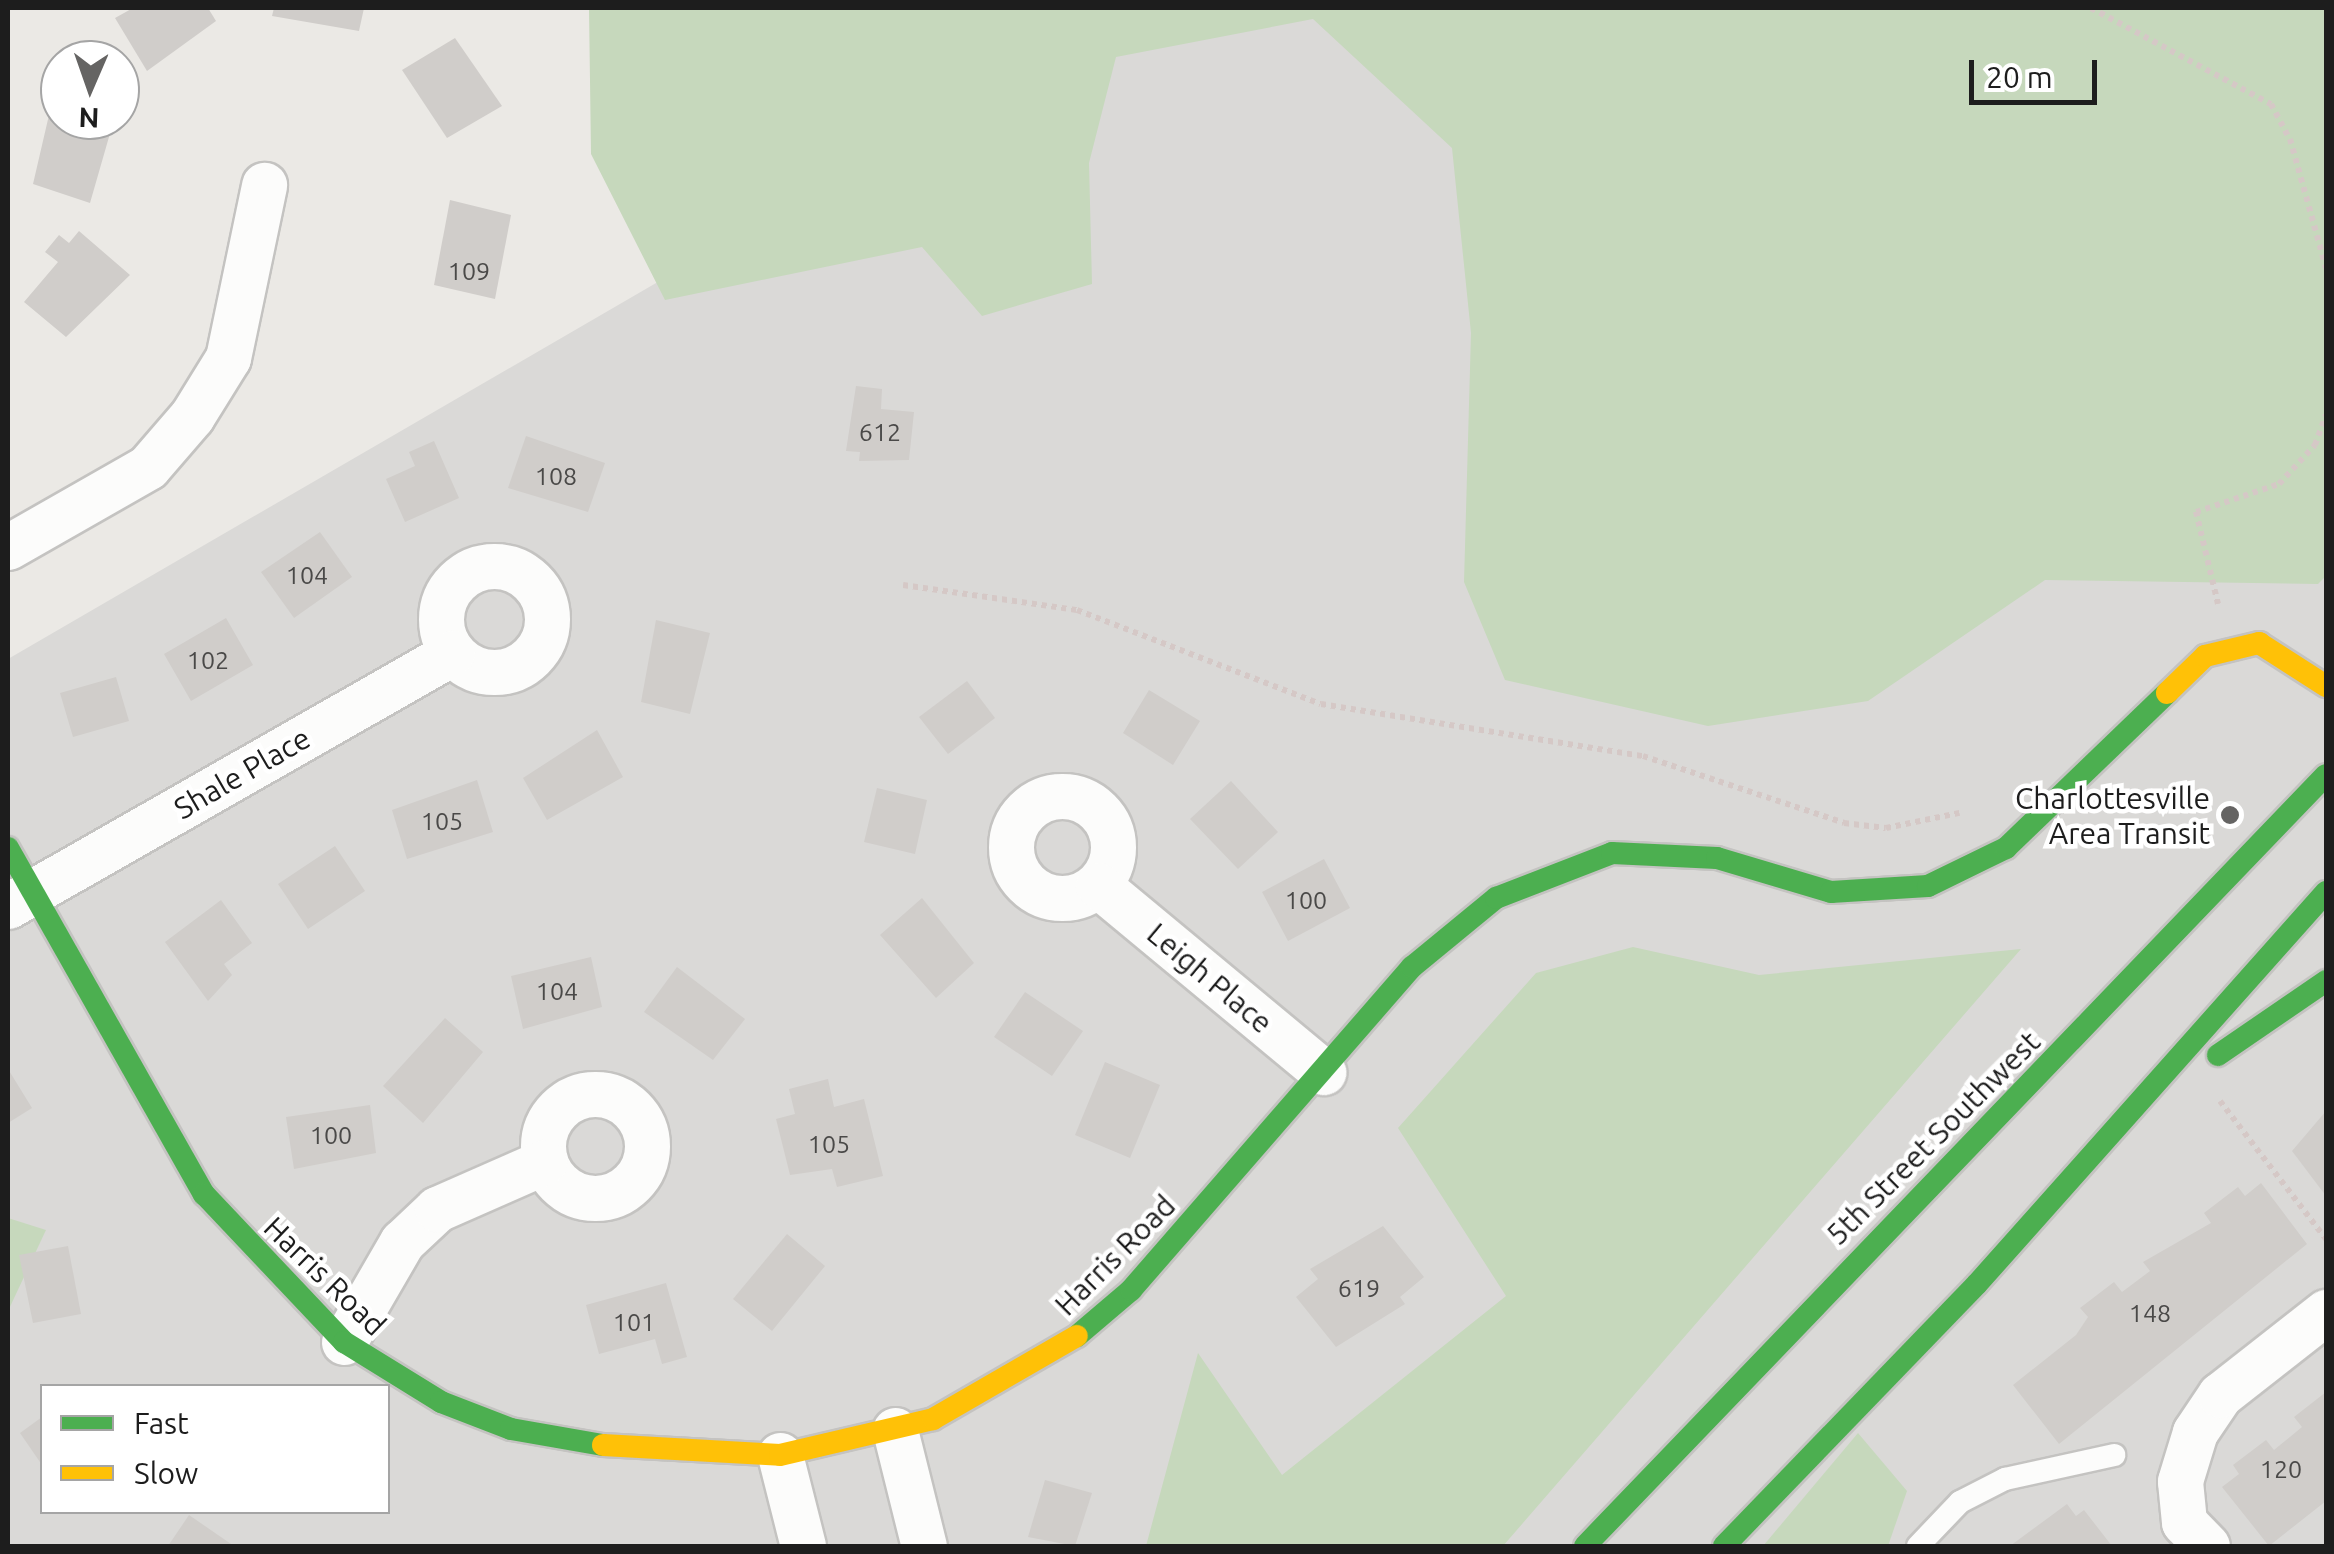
<!DOCTYPE html>
<style>
body{margin:0}
#map{position:relative;width:2334px;height:1554px;overflow:hidden;background:#ebe9e5;font-family:Ubuntu,sans-serif}
div>[style]{position:absolute}
.residential>*{inset:0;background:#dad9d7}
.forest>*{inset:0;background:#c6d8bc}
.building>*{inset:0;background:#d0cdca}
.path>*{height:6px;margin-top:-3px;transform-origin:0;background:repeating-linear-gradient(90deg,#d5c8c6 0 5px,transparent 0 10px)}
.roads{filter:drop-shadow(2px 0 #c4c3c1) drop-shadow(-2px 0 #c4c3c1) drop-shadow(0 2px #c4c3c1) drop-shadow(0 -2px #c4c3c1)}
.lane>*{height:22px;margin:-11px;padding:0 11px;transform-origin:11px;border-radius:11px;background:#fcfcfb}
.street>*{height:45px;margin:-22.5px;padding:0 22.5px;transform-origin:22.5px;border-radius:22.5px;background:#fcfcfb}
.street>.ring{margin:-22.5px;padding:0;box-sizing:content-box;background:none;border:45px solid #fcfcfb;border-radius:50%}
.fast>*{height:22px;margin:-11px;padding:0 11px;transform-origin:11px;border-radius:11px;background:#4caf50}
.slow>*{height:22px;margin:-11px;padding:0 11px;transform-origin:11px;border-radius:11px;background:#ffc107}
.dots>*{width:28px;height:28px;translate:-50% -50%;box-sizing:border-box;border:5px solid #fff;border-radius:50%}
span{translate:-50% -50%;white-space:nowrap;text-align:center;line-height:1.15;-webkit-text-stroke:9px #fff;paint-order:stroke}
.number-label{font-size:25px;color:#4a4948}
.number-label span{-webkit-text-stroke-width:0}
.street-label{font-size:30px;color:#1d1d1d}
.poi-label{font-size:30px;color:#1d1d1d}
.right{translate:-100% -50%;text-align:right}
.frame{position:absolute;inset:0;border:10px solid #1d1d1d;pointer-events:none}
.legend{position:absolute;left:40px;top:1384px;width:350px;height:130px;box-sizing:border-box;background:#fff;border:2px solid #a5a5a5;margin:0;padding:12px 18px;list-style:none;font-size:30px;color:#1d1d1d}
.legend li{display:flex;align-items:center;gap:20px;height:50px}
.legend b{width:50px;border:2px solid #a5a5a5}
.north{position:absolute;left:40px;top:40px;width:100px;height:100px;box-sizing:border-box;background:#fff;border:2px solid #a5a5a5;border-radius:50%;rotate:182deg;font-size:28px;font-weight:700;line-height:40px;text-align:center;color:#1d1d1d}
.north::after{content:'';display:block;margin:auto;width:35px;height:45px;background:#656463;clip-path:polygon(50% 0,100% 100%,50% 72%,0 100%)}
.scale{position:absolute;left:1969px;top:60px;width:128px;height:45px;box-sizing:border-box;border:5px solid #1d1d1d;border-top:0;padding-left:12px;font-size:30px;line-height:35px;white-space:nowrap;color:#1d1d1d;-webkit-text-stroke:8px #fff;paint-order:stroke}
</style>
<div id="map">
<div class="residential">
<div style="clip-path:polygon(evenodd,1130px 8px,2326px 8px,2326px 1546px,8px 1546px,8px 659px,1130px 8px,42px 1386px,388px 1386px,388px 1512px,42px 1512px,42px 1386px)"></div>
</div>
<div class="forest">
<div style="clip-path:polygon(589px 8px,2326px 8px,2326px 576px,2318px 584px,2045px 580px,1868px 701px,1708px 726px,1505px 680px,1464px 582px,1471px 333px,1452px 148px,1313px 19px,1116px 57px,1089px 163px,1092px 284px,982px 316px,922px 247px,665px 300px,591px 154px)"></div>
<div style="clip-path:polygon(1633px 947px,1759px 975px,2021px 949px,1503px 1546px,1146px 1546px,1198px 1353px,1282px 1475px,1506px 1296px,1398px 1128px,1536px 973px)"></div>
<div style="clip-path:polygon(8px 1218px,46px 1230px,8px 1311px)"></div>
<div style="clip-path:polygon(1858px 1433px,1907px 1491px,1888px 1546px,1763px 1546px)"></div>
</div>
<div class="building">
<div style="clip-path:polygon(133px 8px,208px 8px,216px 21px,147px 71px,115px 18px)"></div>
<div style="clip-path:polygon(274px 8px,364px 8px,359px 31px,272px 16px)"></div>
<div style="clip-path:polygon(455px 38px,502px 106px,447px 138px,402px 70px)"></div>
<div style="clip-path:polygon(52px 102px,60px 120px,113px 123px,90px 203px,33px 184px)"></div>
<div style="clip-path:polygon(450px 200px,511px 215px,495px 299px,434px 285px)"></div>
<div style="clip-path:polygon(79px 231px,130px 275px,66px 337px,24px 302px,58px 262px,45px 252px,59px 235px,69px 243px)"></div>
<div style="clip-path:polygon(856px 386px,882px 389px,881px 409px,914px 412px,909px 460px,859px 461px,860px 452px,846px 451px)"></div>
<div style="clip-path:polygon(526px 436px,605px 463px,588px 512px,508px 488px)"></div>
<div style="clip-path:polygon(434px 441px,459px 498px,405px 522px,386px 479px,415px 466px,409px 452px)"></div>
<div style="clip-path:polygon(320px 532px,352px 577px,294px 618px,261px 572px)"></div>
<div style="clip-path:polygon(226px 618px,253px 665px,191px 701px,164px 654px)"></div>
<div style="clip-path:polygon(656px 620px,710px 633px,690px 714px,641px 702px)"></div>
<div style="clip-path:polygon(116px 677px,129px 721px,73px 737px,60px 693px)"></div>
<div style="clip-path:polygon(967px 681px,995px 718px,948px 754px,919px 717px)"></div>
<div style="clip-path:polygon(1149px 690px,1200px 721px,1173px 765px,1123px 733px)"></div>
<div style="clip-path:polygon(597px 730px,623px 777px,547px 820px,523px 778px)"></div>
<div style="clip-path:polygon(477px 780px,493px 832px,407px 859px,392px 810px)"></div>
<div style="clip-path:polygon(1231px 781px,1278px 832px,1238px 869px,1190px 819px)"></div>
<div style="clip-path:polygon(877px 788px,927px 800px,915px 854px,864px 842px)"></div>
<div style="clip-path:polygon(335px 846px,365px 891px,308px 929px,278px 884px)"></div>
<div style="clip-path:polygon(1324px 859px,1350px 908px,1288px 941px,1262px 892px)"></div>
<div style="clip-path:polygon(922px 898px,974px 963px,936px 998px,880px 935px)"></div>
<div style="clip-path:polygon(221px 900px,252px 943px,224px 964px,232px 975px,208px 1001px,165px 942px)"></div>
<div style="clip-path:polygon(591px 957px,602px 1007px,523px 1029px,511px 976px)"></div>
<div style="clip-path:polygon(677px 967px,745px 1019px,713px 1060px,644px 1012px)"></div>
<div style="clip-path:polygon(1025px 992px,1083px 1031px,1052px 1076px,994px 1037px)"></div>
<div style="clip-path:polygon(445px 1018px,483px 1052px,423px 1123px,383px 1086px)"></div>
<div style="clip-path:polygon(1105px 1062px,1160px 1085px,1130px 1158px,1075px 1135px)"></div>
<div style="clip-path:polygon(8px 1069px,32px 1108px,8px 1123px)"></div>
<div style="clip-path:polygon(828px 1079px,834px 1107px,864px 1099px,883px 1176px,837px 1187px,832px 1169px,790px 1175px,776px 1119px,795px 1114px,789px 1089px)"></div>
<div style="clip-path:polygon(370px 1105px,376px 1153px,294px 1169px,286px 1117px)"></div>
<div style="clip-path:polygon(2326px 1111px,2326px 1196px,2292px 1151px)"></div>
<div style="clip-path:polygon(2261px 1183px,2307px 1244px,2059px 1444px,2013px 1385px,2076px 1335px,2088px 1317px,2080px 1308px,2114px 1282px,2122px 1292px,2150px 1271px,2143px 1262px,2211px 1223px,2204px 1213px,2238px 1187px,2245px 1196px)"></div>
<div style="clip-path:polygon(1383px 1226px,1424px 1277px,1400px 1297px,1405px 1304px,1336px 1347px,1296px 1297px,1318px 1279px,1310px 1269px)"></div>
<div style="clip-path:polygon(787px 1234px,825px 1266px,772px 1331px,733px 1299px)"></div>
<div style="clip-path:polygon(68px 1246px,81px 1314px,33px 1323px,19px 1255px)"></div>
<div style="clip-path:polygon(666px 1283px,687px 1357px,662px 1364px,655px 1339px,599px 1354px,586px 1305px)"></div>
<div style="clip-path:polygon(2326px 1392px,2326px 1501px,2269px 1546px,2222px 1487px,2239px 1474px,2233px 1465px,2266px 1440px,2274px 1450px,2302px 1427px,2294px 1417px)"></div>
<div style="clip-path:polygon(42px 1417px,42px 1465px,20px 1433px)"></div>
<div style="clip-path:polygon(1045px 1480px,1092px 1493px,1075px 1546px,1028px 1537px)"></div>
<div style="clip-path:polygon(2067px 1504px,2076px 1516px,2084px 1510px,2112px 1546px,2010px 1546px)"></div>
<div style="clip-path:polygon(189px 1515px,234px 1546px,168px 1546px)"></div>
</div>
<div class="path">
<div style="left:2091px;top:8px;width:204px;rotate:28.1deg"></div>
<div style="left:2271px;top:104px;width:40px;rotate:62deg"></div>
<div style="left:2290px;top:139px;width:134px;rotate:74.4deg"></div>
<div style="left:903px;top:585px;width:176px;rotate:8.2deg"></div>
<div style="left:1077px;top:610px;width:261px;rotate:21.1deg"></div>
<div style="left:1321px;top:704px;width:326px;rotate:9.2deg"></div>
<div style="left:1643px;top:756px;width:212px;rotate:18.4deg"></div>
<div style="left:1844px;top:823px;width:42px;rotate:6.8deg"></div>
<div style="left:1886px;top:828px;width:75px;rotate:-11.6deg"></div>
<div style="left:2218px;top:604px;width:95px;rotate:-103.4deg"></div>
<div style="left:2196px;top:512px;width:88px;rotate:-18.6deg"></div>
<div style="left:2279px;top:484px;width:53px;rotate:-47.3deg"></div>
<div style="left:2315px;top:445px;width:32px;rotate:-70deg"></div>
<div style="left:2220px;top:1101px;width:174px;rotate:52.5deg"></div>
</div>
<div class="roads">
<div class="lane">
<div style="left:1918px;top:1546px;width:61px;rotate:-46.3deg"></div>
<div style="left:1960px;top:1502px;width:51px;rotate:-27.1deg"></div>
<div style="left:2005px;top:1479px;width:112px;rotate:-12.4deg"></div>
</div>
<div class="street">
<div style="left:8px;top:547px;width:161px;rotate:-29.7deg"></div>
<div style="left:148px;top:467px;width:67px;rotate:-49.2deg"></div>
<div style="left:192px;top:416px;width:68px;rotate:-58.2deg"></div>
<div style="left:228px;top:358px;width:177px;rotate:-78.2deg"></div>
<div class="ring" style="left:441px;top:566px;width:61px;height:61px"></div>
<div class="ring" style="left:1011px;top:796px;width:57px;height:57px"></div>
<div style="left:1098px;top:885px;width:293px;rotate:39.7deg"></div>
<div style="left:8px;top:906px;width:511px;rotate:-29.68deg"></div>
<div class="ring" style="left:543px;top:1094px;width:59px;height:59px"></div>
<div style="left:344px;top:1342px;width:116px;rotate:-59.9deg"></div>
<div style="left:402px;top:1242px;width:48px;rotate:-43.3deg"></div>
<div style="left:437px;top:1209px;width:117px;rotate:-23.7deg"></div>
<div style="left:895px;top:1430px;width:120px;rotate:76deg"></div>
<div style="left:780px;top:1455px;width:94px;rotate:75.8deg"></div>
<div style="left:2207px;top:1546px;width:33px;rotate:-134deg"></div>
<div style="left:2184px;top:1522px;width:41px;rotate:-95.6deg"></div>
<div style="left:2180px;top:1481px;width:51px;rotate:-73deg"></div>
<div style="left:2195px;top:1432px;width:45px;rotate:-56deg"></div>
<div style="left:2220px;top:1395px;width:135px;rotate:-38.1deg"></div>
</div>
<div class="fast">
<div style="left:8px;top:848px;width:398px;rotate:60.5deg"></div>
<div style="left:204px;top:1194px;width:204px;rotate:46.6deg"></div>
<div style="left:344px;top:1342px;width:114px;rotate:31.7deg"></div>
<div style="left:441px;top:1402px;width:75px;rotate:21.1deg"></div>
<div style="left:511px;top:1429px;width:93px;rotate:9.9deg"></div>
<div style="left:2218px;top:1055px;width:131px;rotate:-34.4deg"></div>
<div style="left:1077px;top:1336px;width:71px;rotate:-40.4deg"></div>
<div style="left:1131px;top:1290px;width:428px;rotate:-49deg"></div>
<div style="left:1412px;top:967px;width:109px;rotate:-39.4deg"></div>
<div style="left:1496px;top:898px;width:124px;rotate:-21.2deg"></div>
<div style="left:1612px;top:853px;width:105px;rotate:2.7deg"></div>
<div style="left:1717px;top:858px;width:119px;rotate:16.6deg"></div>
<div style="left:1831px;top:892px;width:97px;rotate:-3.5deg"></div>
<div style="left:1928px;top:886px;width:87px;rotate:-26deg"></div>
<div style="left:2006px;top:848px;width:223px;rotate:-43.9deg"></div>
<div style="left:1585px;top:1546px;width:1069px;rotate:-46.14deg"></div>
<div style="left:1724px;top:1546px;width:364px;rotate:-46deg"></div>
<div style="left:1977px;top:1284px;width:525px;rotate:-48.32deg"></div>
</div>
<div class="slow">
<div style="left:2167px;top:693px;width:53px;rotate:-44.2deg"></div>
<div style="left:2205px;top:656px;width:56px;rotate:-13.5deg"></div>
<div style="left:2259px;top:643px;width:80px;rotate:32.7deg"></div>
<div style="left:603px;top:1445px;width:177px;rotate:3.2deg"></div>
<div style="left:780px;top:1455px;width:157px;rotate:-13.2deg"></div>
<div style="left:933px;top:1419px;width:166px;rotate:-30deg"></div>
</div>
</div>
<div class="dots">
<div style="left:2230px;top:815px;background:#656463"></div>
</div>
<div class="number-label">
<span style="left:469px;top:271px">109</span>
<span style="left:880px;top:432px">612</span>
<span style="left:556px;top:476px">108</span>
<span style="left:307px;top:575px">104</span>
<span style="left:208px;top:660px">102</span>
<span style="left:442px;top:821px">105</span>
<span style="left:1306px;top:900px">100</span>
<span style="left:557px;top:991px">104</span>
<span style="left:331px;top:1135px">100</span>
<span style="left:829px;top:1144px">105</span>
<span style="left:1359px;top:1288px">619</span>
<span style="left:2150px;top:1313px">148</span>
<span style="left:634px;top:1322px">101</span>
<span style="left:2281px;top:1469px">120</span>
</div>
<div class="street-label">
<span style="left:242px;top:773px;rotate:-30deg">Shale Place</span>
<span style="left:1210px;top:978px;rotate:40deg">Leigh Place</span>
<span style="left:1933px;top:1138px;rotate:-45deg">5th Street Southwest</span>
<span style="left:1115px;top:1255px;rotate:-45deg">Harris Road</span>
<span style="left:325px;top:1276px;rotate:44deg">Harris Road</span>
</div>
<div class="poi-label">
<span class="right" style="left:2210px;top:815px">Charlottesville<br>Area Transit</span>
</div>
<div class="frame"></div>
<ul class="legend">
<li><b style="height:12px;background:#4caf50"></b>Fast</li>
<li><b style="height:12px;background:#ffc107"></b>Slow</li>
</ul>
<div class="north">N</div>
<div class="scale">20 m</div>
</div>
